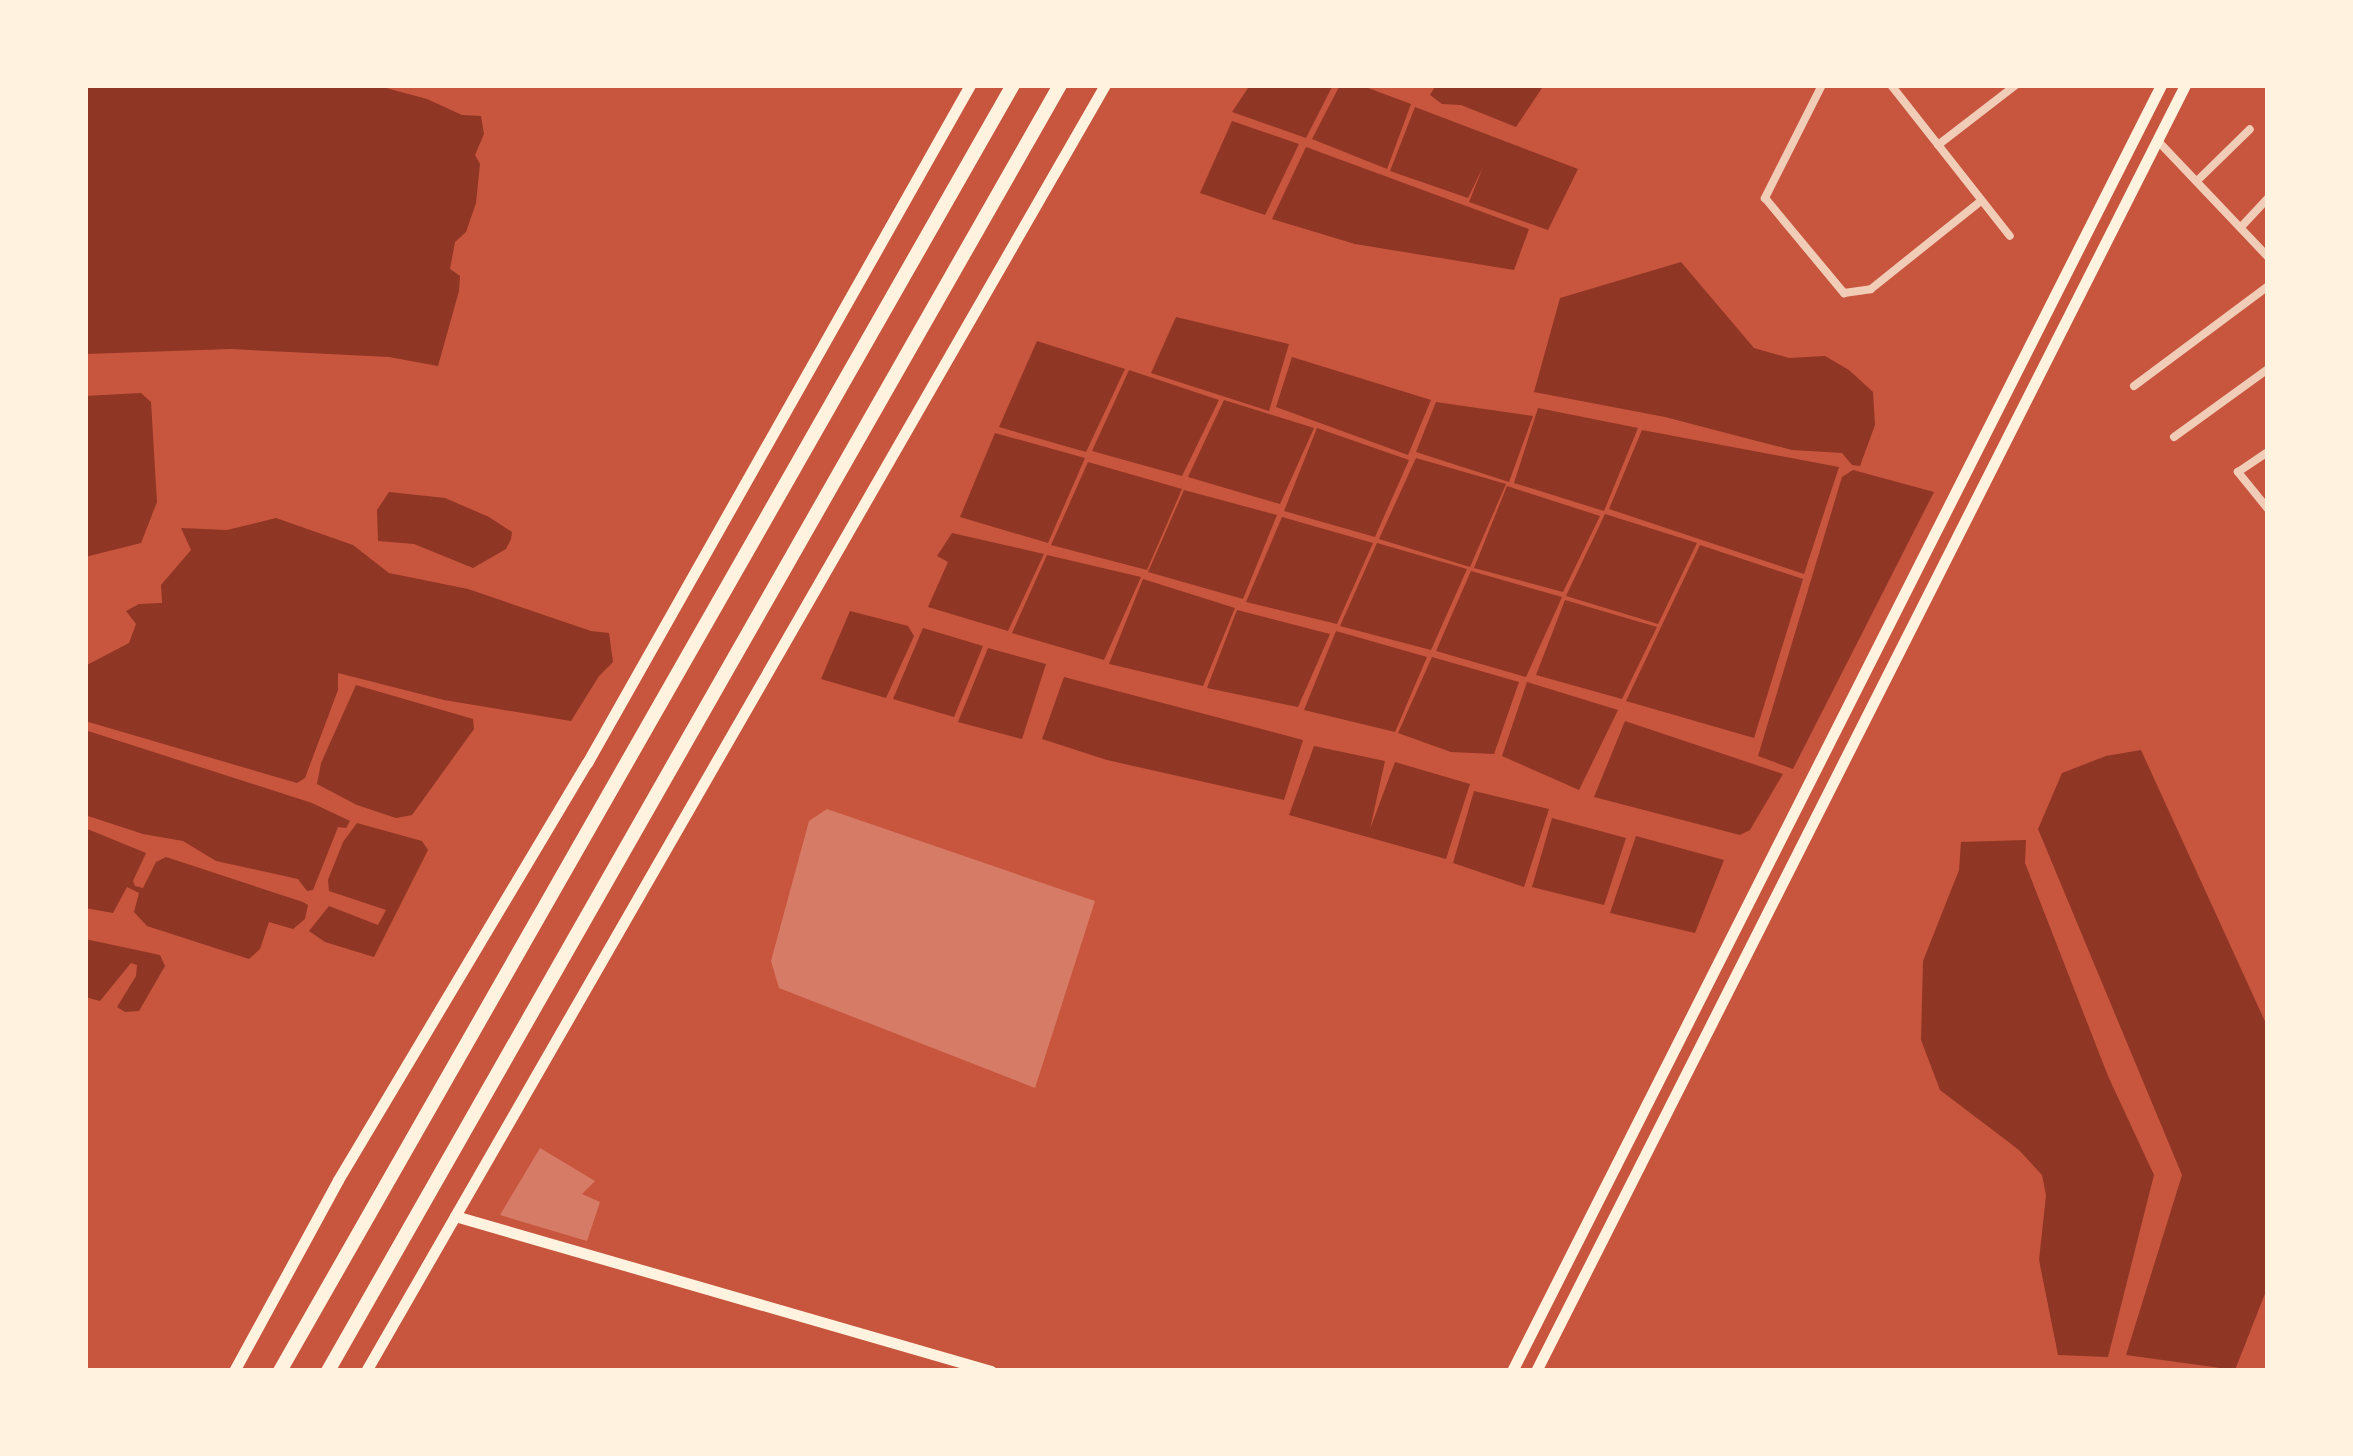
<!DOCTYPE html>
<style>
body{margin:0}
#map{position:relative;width:2353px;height:1456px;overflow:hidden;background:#c8553d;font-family:"DejaVu Sans",sans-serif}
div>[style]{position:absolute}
.water>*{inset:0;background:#8f3625}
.building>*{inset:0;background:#d67c66}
.minor>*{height:8px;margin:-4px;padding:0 4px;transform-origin:4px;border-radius:4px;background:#f1ccb7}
.secondary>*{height:11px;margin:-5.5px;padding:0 5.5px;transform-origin:5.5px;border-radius:5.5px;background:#fff3e0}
.trunk>*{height:14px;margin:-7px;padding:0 7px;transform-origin:7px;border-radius:7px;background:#fff3e0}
span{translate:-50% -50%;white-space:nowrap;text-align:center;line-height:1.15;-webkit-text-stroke:9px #fff3e0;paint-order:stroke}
.frame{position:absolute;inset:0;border:88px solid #fff3e0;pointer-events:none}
</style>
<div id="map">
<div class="water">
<div style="clip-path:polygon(85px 85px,375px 85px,427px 99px,462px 115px,481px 116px,484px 134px,475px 155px,480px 164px,476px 203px,466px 232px,455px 242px,450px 269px,460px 276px,459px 291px,438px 366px,389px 357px,230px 349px,85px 354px)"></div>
<div style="clip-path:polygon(1250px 85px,1333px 85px,1306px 138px,1232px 112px)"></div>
<div style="clip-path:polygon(1340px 85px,1360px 85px,1411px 104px,1387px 169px,1312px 139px)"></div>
<div style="clip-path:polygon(1436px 85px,1544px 85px,1516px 127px,1461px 105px,1442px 104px,1430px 95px)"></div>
<div style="clip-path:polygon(1415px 107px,1578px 169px,1548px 230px,1469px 202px,1483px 167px,1468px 198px,1390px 171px)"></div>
<div style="clip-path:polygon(1232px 121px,1299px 144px,1265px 215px,1200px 193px)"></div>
<div style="clip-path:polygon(1306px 147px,1529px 229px,1514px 270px,1355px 244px,1272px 219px)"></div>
<div style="clip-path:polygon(1681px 262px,1754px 348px,1789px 358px,1825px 356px,1849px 370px,1873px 392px,1875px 425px,1860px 466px,1852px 465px,1842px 453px,1792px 450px,1665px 417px,1534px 392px,1560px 298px)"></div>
<div style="clip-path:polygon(1176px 317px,1289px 344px,1269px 411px,1151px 373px)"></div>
<div style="clip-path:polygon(1037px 341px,1125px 369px,1086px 452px,999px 427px)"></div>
<div style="clip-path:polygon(1292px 357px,1431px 400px,1408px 455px,1276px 407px)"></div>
<div style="clip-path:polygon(1129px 370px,1219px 400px,1182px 476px,1092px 451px)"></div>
<div style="clip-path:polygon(141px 393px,151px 402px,157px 502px,141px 543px,85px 557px,85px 396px)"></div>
<div style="clip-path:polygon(1224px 400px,1314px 428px,1280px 504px,1188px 477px)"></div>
<div style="clip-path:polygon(1436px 402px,1533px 416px,1509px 482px,1416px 452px)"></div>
<div style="clip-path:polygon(1538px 408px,1638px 428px,1604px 511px,1514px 483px)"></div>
<div style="clip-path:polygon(1317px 428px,1409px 460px,1375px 537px,1284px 511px)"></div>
<div style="clip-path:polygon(1642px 430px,1839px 467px,1804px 574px,1609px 509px)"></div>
<div style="clip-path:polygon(995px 433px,1085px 458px,1048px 543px,960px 517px)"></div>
<div style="clip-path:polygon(1416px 458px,1506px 484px,1470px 567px,1379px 539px)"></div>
<div style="clip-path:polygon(1088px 462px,1182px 489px,1147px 570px,1051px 545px)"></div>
<div style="clip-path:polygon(1853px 470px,1934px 492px,1793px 769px,1758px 756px,1842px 477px)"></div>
<div style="clip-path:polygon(1507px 486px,1600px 516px,1563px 592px,1474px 568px)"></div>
<div style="clip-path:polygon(1184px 490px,1277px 515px,1243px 599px,1148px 572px)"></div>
<div style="clip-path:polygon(389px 492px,445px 498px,489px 517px,512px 532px,511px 539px,506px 549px,473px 568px,414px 544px,378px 541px,377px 510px)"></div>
<div style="clip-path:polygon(1605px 514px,1697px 543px,1658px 624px,1566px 596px)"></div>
<div style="clip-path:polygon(1282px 517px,1373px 543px,1337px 624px,1246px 602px)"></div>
<div style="clip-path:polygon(276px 518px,353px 545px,389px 573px,468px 589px,591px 631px,609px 633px,613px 662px,599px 676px,571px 721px,444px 700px,338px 673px,338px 690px,305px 778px,297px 783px,85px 721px,85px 666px,129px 643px,136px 624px,126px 611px,139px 604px,162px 603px,161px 585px,191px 550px,181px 528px,227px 530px)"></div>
<div style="clip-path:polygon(952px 533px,1044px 554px,1008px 631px,928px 607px,948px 562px,937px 556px)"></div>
<div style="clip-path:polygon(1377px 543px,1467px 569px,1431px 650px,1340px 626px)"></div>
<div style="clip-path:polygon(1700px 545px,1803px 579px,1754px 738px,1626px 701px)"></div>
<div style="clip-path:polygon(1047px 555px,1141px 577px,1104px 660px,1012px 633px)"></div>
<div style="clip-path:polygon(1471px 571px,1562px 597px,1526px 677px,1436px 651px)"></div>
<div style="clip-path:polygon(1143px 579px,1235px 608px,1203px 686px,1109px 664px)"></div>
<div style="clip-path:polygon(1565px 600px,1657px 627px,1622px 699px,1536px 675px)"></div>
<div style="clip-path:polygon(1237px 610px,1330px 634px,1298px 707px,1207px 688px)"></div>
<div style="clip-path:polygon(850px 611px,908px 626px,914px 636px,886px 698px,821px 679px)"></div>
<div style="clip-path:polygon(923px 628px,983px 646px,954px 717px,893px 699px)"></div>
<div style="clip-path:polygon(1336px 631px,1427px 657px,1395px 732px,1304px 710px)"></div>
<div style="clip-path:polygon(988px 648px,1046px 664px,1022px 739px,958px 722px)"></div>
<div style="clip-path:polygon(1432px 657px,1519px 682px,1494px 754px,1451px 752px,1398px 733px)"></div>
<div style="clip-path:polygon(1064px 677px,1303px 740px,1284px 800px,1107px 760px,1042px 739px)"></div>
<div style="clip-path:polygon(1527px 682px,1618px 710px,1579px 790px,1502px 756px)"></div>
<div style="clip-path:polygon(356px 685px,473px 719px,474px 729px,412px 815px,396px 818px,357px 805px,317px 784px,321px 763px)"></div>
<div style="clip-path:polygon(1625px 721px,1783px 774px,1750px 830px,1740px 835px,1594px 797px)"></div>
<div style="clip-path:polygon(85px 730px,312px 803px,350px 821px,346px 828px,338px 827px,313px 890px,307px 891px,298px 879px,216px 861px,183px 841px,143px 834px,85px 815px)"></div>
<div style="clip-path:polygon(1314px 746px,1385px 761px,1370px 829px,1395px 762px,1470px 784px,1446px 859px,1289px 815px)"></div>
<div style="clip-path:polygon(2141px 750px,2268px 1028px,2268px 1286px,2235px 1370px,2126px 1355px,2182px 1175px,2038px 829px,2062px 773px,2106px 756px)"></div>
<div style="clip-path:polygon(1474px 791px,1549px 809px,1524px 887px,1453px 863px)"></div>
<div style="clip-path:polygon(1552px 818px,1626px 838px,1604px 905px,1532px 887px)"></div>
<div style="clip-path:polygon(357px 823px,422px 841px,428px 850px,374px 957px,325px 942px,309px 931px,329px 906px,378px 925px,386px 910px,329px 891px,328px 880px,343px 842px)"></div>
<div style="clip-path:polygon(85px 828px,146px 853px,133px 881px,135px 886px,143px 888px,156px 862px,166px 857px,303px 902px,308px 905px,305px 919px,293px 929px,269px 922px,260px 949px,249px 959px,147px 926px,134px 912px,139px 893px,127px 887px,113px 913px,85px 908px)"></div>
<div style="clip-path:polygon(1636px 836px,1724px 860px,1695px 933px,1610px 913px)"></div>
<div style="clip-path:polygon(2026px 840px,2025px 863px,2108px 1076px,2154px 1175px,2108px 1357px,2058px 1355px,2039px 1260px,2046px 1195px,2042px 1175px,2019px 1150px,1940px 1090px,1921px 1040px,1923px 961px,1959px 870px,1961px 842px)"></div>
<div style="clip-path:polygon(85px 939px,160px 955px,165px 966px,139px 1011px,125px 1012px,117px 1007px,136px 976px,137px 965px,131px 963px,100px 1001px,85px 997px)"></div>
</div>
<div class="building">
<div style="clip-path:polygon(827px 809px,1095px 901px,1035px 1088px,779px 988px,771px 961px,809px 821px)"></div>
<div style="clip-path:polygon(540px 1148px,595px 1181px,582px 1194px,600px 1202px,587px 1241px,500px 1215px)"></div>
</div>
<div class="minor">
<div style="left:1822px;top:85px;width:127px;rotate:116.8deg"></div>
<div style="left:1765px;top:198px;width:124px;rotate:50.3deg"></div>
<div style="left:1844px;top:293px;width:27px;rotate:-8deg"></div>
<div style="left:1871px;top:289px;width:141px;rotate:-38.7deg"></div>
<div style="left:1891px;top:85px;width:192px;rotate:51.8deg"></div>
<div style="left:2157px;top:140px;width:161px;rotate:46.5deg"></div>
<div style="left:1938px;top:145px;width:98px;rotate:-37.6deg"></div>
<div style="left:2199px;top:179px;width:71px;rotate:-44.4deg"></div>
<div style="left:2241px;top:227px;width:40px;rotate:-47deg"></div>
<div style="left:2134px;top:386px;width:167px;rotate:-36.7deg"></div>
<div style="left:2174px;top:437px;width:116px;rotate:-35.9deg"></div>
<div style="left:2268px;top:509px;width:48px;rotate:-129deg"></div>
<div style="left:2238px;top:472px;width:36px;rotate:-34deg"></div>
</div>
<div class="secondary">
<div style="left:455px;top:1216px;width:558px;rotate:16.13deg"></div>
<div style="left:234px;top:1371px;width:217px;rotate:-61.4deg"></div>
<div style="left:338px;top:1180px;width:486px;rotate:-59.2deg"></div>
<div style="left:587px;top:763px;width:779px;rotate:-60.54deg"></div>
<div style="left:366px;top:1371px;width:1483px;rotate:-60.12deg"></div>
<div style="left:1512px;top:1371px;width:1440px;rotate:-63.22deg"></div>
<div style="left:1536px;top:1371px;width:1440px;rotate:-63.22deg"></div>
</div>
<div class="trunk">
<div style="left:280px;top:1371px;width:1480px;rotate:-60.32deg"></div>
<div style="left:328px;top:1371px;width:1480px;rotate:-60.35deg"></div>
</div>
<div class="frame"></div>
</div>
